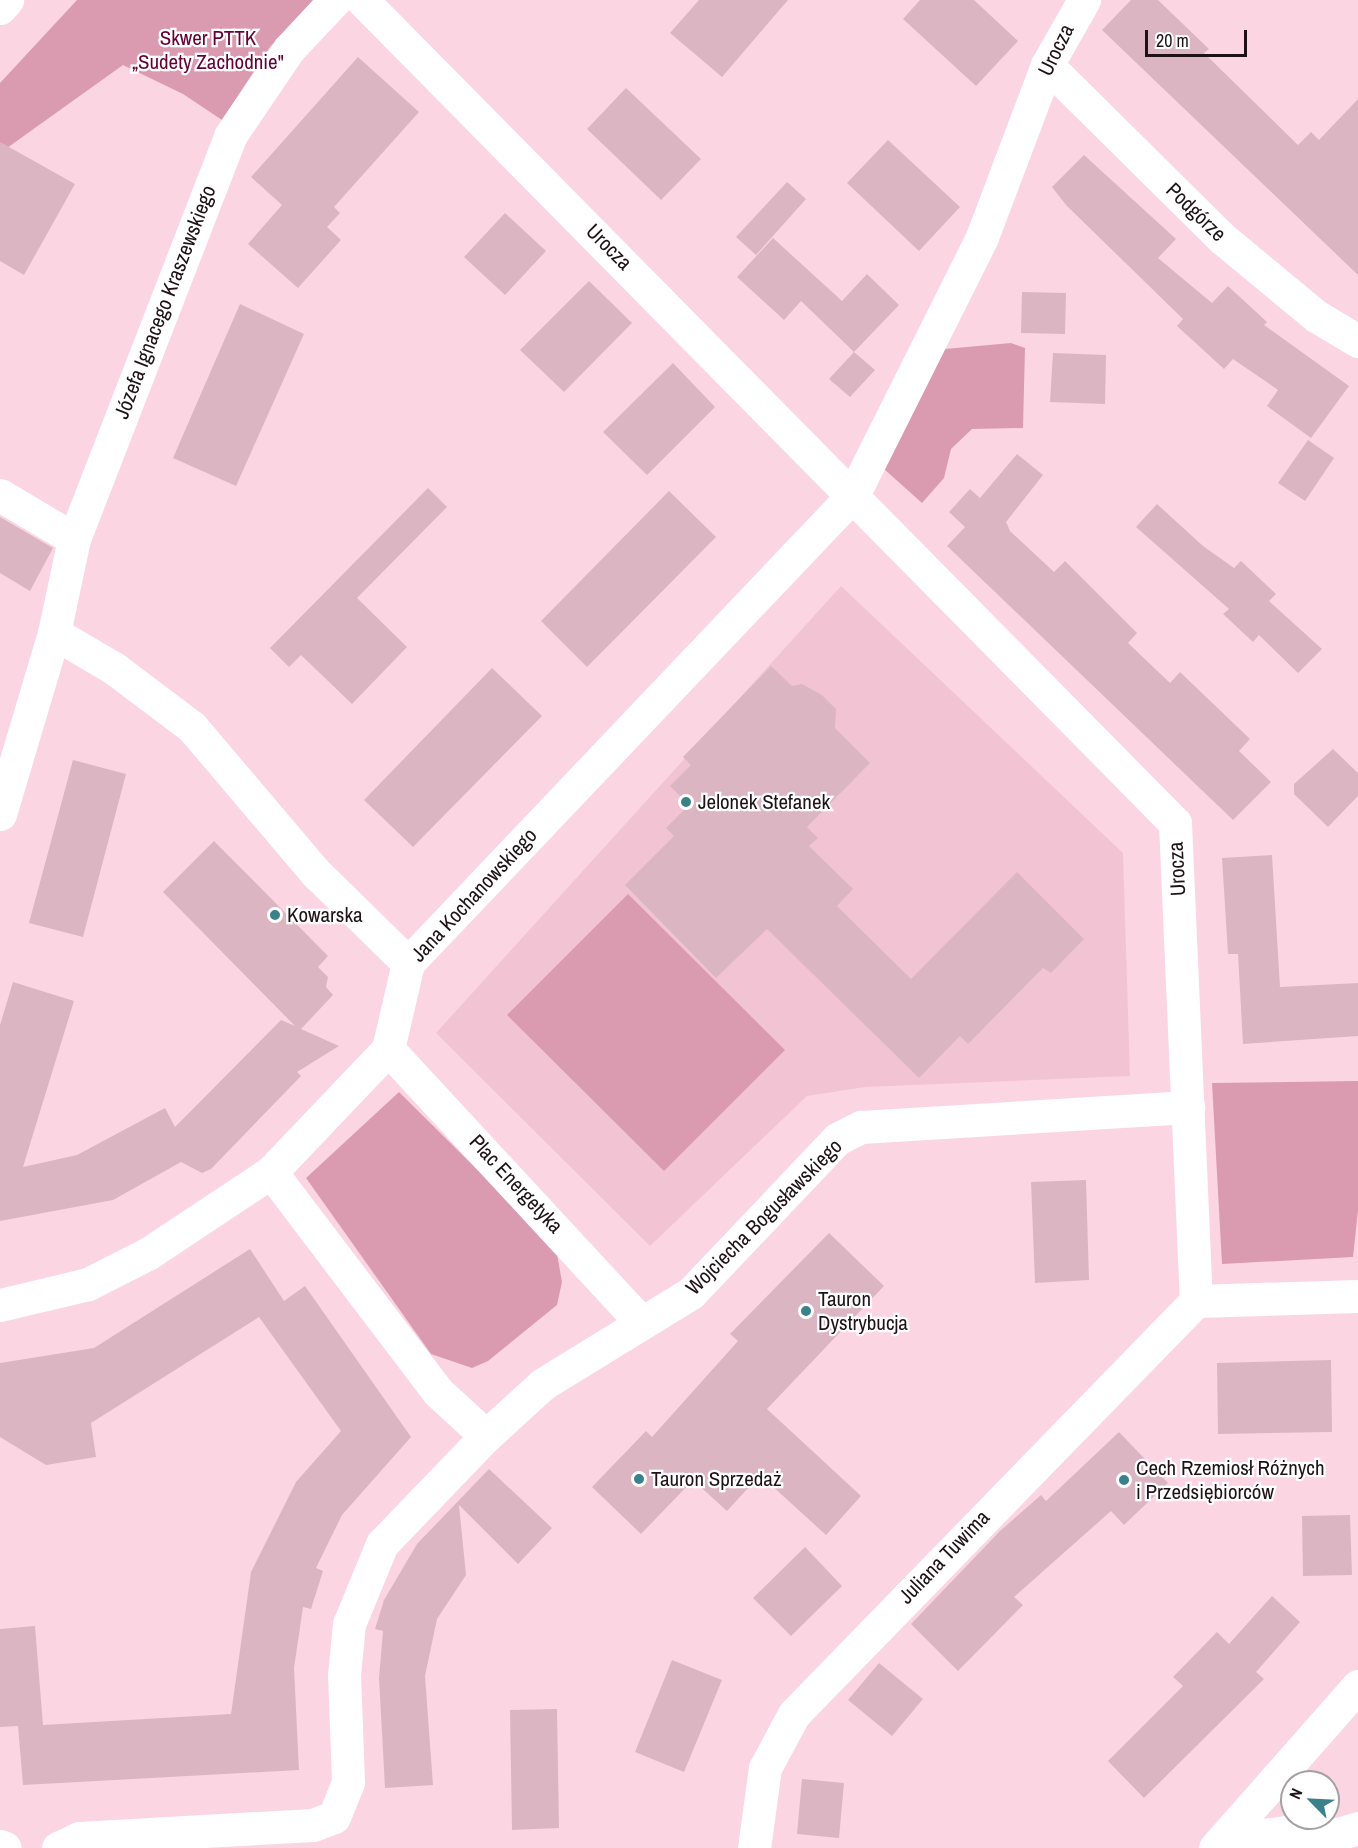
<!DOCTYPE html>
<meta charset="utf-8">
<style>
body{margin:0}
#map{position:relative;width:1358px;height:1848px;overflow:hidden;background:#fcd5e2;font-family:"Archivo Narrow",sans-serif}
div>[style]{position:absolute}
.built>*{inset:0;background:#f2c4d3}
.green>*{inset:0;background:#da9bb1}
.building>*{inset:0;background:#dbb6c2}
.street>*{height:33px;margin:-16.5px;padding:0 16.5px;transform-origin:16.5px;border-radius:16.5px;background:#fff}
.dots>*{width:16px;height:16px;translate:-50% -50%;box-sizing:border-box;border:3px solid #fff;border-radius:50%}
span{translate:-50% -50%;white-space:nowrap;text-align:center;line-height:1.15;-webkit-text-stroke:4.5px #fff;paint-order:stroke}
.park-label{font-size:21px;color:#640036}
.street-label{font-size:21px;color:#1f1216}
.poi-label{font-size:21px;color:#1f1216}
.left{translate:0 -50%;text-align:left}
.north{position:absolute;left:1280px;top:1770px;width:60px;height:60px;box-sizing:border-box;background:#fff;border:2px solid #a5a0a2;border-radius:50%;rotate:294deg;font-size:16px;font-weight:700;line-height:24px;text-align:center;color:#1f1216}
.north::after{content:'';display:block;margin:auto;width:21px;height:27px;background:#3a818a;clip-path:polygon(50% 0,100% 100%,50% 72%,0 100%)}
.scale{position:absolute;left:1145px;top:30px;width:102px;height:27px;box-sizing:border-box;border:3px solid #1f1216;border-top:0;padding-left:8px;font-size:18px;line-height:21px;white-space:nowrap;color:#1f1216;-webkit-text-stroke:4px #fff;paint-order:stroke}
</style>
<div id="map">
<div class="built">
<div style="clip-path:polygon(841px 586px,1123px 853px,1130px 1076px,865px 1087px,807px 1096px,650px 1246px,436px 1033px)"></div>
</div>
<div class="green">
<div style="clip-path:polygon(77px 0,313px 0,270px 47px,222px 120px,183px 94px,123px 65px,0 153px,0 83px)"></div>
<div style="clip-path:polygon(1011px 343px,1025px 348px,1023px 428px,972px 429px,951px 449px,944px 478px,922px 503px,884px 469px,945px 349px)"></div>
<div style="clip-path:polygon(628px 894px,785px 1050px,664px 1171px,507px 1015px)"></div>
<div style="clip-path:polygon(1358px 1081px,1358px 1210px,1353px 1257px,1222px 1264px,1212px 1083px)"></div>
<div style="clip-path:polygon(399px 1092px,556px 1248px,562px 1282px,557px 1305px,488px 1361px,472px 1368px,431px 1354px,306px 1178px)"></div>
</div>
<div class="building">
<div style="clip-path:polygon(699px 0,788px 0,722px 77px,670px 33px)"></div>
<div style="clip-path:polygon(920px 0,974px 0,1018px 41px,976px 86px,903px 19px)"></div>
<div style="clip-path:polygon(1131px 0,1158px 0,1209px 49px,1204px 53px,1298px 145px,1311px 132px,1319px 140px,1358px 99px,1358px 275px,1102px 30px)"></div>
<div style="clip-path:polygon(358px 57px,419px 112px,334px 207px,340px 213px,327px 227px,341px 240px,298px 288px,248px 244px,282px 205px,251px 177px)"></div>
<div style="clip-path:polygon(626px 88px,701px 159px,661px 200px,587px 129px)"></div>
<div style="clip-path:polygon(888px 140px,960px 207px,919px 251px,847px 183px)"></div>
<div style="clip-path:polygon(0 142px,75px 184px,24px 275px,0 261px)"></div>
<div style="clip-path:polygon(1084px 155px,1176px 239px,1158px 258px,1212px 303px,1228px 286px,1267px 322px,1264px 325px,1349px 386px,1311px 438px,1267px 406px,1278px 390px,1233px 359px,1224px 369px,1177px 326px,1183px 319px,1066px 205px,1052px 187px)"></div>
<div style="clip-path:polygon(787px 182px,806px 199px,756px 255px,736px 237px)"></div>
<div style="clip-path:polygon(505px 213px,546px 251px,505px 295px,464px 257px)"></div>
<div style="clip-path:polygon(773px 238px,842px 301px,867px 274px,899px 305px,854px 352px,801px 301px,784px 320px,737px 277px)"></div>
<div style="clip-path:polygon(589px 281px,632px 323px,564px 392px,520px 350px)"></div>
<div style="clip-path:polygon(1022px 292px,1066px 293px,1065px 334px,1021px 333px)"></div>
<div style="clip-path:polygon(240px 304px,304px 334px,236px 486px,173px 458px)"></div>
<div style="clip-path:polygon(854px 352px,875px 370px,850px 397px,829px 379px)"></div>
<div style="clip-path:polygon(1053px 353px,1106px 355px,1105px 404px,1050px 402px)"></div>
<div style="clip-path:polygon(673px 363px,715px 407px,647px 475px,603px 432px)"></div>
<div style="clip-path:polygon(1308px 440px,1334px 458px,1305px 501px,1278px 483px)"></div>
<div style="clip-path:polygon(1017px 454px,1043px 475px,1006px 522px,1010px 531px,1054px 572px,1065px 561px,1137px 633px,1128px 643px,1170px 683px,1180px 672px,1250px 739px,1239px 751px,1271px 782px,1233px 820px,947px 546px,965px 527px,949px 512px,970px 489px,980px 498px)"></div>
<div style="clip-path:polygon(428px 488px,447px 507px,357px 598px,407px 647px,352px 704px,301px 655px,289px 667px,270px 648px)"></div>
<div style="clip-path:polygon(669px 491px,716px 537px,587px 667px,541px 621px)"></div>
<div style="clip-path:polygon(1157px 504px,1203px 546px,1234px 568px,1241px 561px,1276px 594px,1269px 601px,1322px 649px,1298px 673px,1259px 635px,1253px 642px,1223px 614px,1229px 609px,1136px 527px)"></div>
<div style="clip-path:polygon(0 517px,53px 548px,30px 591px,0 573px)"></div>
<div style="clip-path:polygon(771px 666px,792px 686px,802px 684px,822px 695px,836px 709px,835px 728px,870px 763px,807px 827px,818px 838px,809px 846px,853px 889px,837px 906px,911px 979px,1017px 872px,1084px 939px,1051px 973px,1043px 968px,968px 1044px,960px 1036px,919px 1078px,767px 929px,716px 978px,625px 885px,674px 836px,666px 828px,689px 805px,670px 786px,691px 765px,683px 757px)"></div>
<div style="clip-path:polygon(492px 668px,542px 716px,413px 847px,364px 800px)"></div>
<div style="clip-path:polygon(1333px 749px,1358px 773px,1358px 796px,1328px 827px,1294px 794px,1294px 784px)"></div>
<div style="clip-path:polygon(73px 760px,126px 774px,83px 937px,29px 923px)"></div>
<div style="clip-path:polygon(214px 841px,328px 956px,318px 967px,328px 977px,326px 987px,333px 995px,301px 1029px,339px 1046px,297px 1072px,301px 1076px,211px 1169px,202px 1173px,181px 1162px,113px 1200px,0 1221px,0 1025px,13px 982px,74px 1001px,23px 1167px,77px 1155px,165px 1108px,175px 1127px,281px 1020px,295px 1026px,163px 892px)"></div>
<div style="clip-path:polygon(1272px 855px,1280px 987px,1358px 983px,1358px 1036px,1243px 1044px,1238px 954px,1228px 954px,1222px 858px)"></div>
<div style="clip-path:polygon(1086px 1180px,1089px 1280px,1035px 1283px,1031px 1182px)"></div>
<div style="clip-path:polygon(829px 1233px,884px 1286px,767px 1409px,861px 1496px,826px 1535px,760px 1475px,727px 1511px,693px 1480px,641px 1534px,592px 1487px,646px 1431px,652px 1437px,738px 1341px,730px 1334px)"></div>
<div style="clip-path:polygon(250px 1249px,284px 1301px,305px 1286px,411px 1437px,342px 1515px,316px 1568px,323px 1571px,311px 1609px,303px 1607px,294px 1668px,299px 1770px,23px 1785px,18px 1726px,0 1727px,0 1629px,35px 1626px,43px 1725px,231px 1714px,251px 1572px,296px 1482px,341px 1431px,259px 1317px,91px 1423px,96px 1457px,46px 1465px,0 1437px,0 1363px,94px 1348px)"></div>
<div style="clip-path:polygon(1331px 1360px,1332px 1432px,1218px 1434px,1217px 1363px)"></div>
<div style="clip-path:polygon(1119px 1432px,1168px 1483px,1124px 1525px,1111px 1511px,1014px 1597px,1023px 1605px,958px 1671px,911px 1624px,1000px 1531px,1041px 1495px,1046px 1501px)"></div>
<div style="clip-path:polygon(489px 1469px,552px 1528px,518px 1564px,459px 1505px,466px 1575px,437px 1619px,425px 1676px,433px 1785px,385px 1788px,379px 1678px,383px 1631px,375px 1629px,384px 1600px,417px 1544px)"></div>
<div style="clip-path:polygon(1350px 1515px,1352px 1575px,1303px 1576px,1302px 1516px)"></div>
<div style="clip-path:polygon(805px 1547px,842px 1586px,791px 1636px,753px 1598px)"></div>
<div style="clip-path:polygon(1272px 1596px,1300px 1622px,1256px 1672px,1264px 1679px,1144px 1798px,1108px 1761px,1183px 1686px,1173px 1677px,1217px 1632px,1229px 1644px)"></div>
<div style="clip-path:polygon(672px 1660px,722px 1680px,684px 1772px,635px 1752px)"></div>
<div style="clip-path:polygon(879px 1663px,923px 1699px,892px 1736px,848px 1700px)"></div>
<div style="clip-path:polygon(557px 1709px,559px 1828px,512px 1830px,510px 1710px)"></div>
<div style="clip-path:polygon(802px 1779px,844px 1783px,839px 1838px,797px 1834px)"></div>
</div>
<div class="street">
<div style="left:362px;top:0;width:1157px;rotate:45.35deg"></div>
<div style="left:1175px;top:823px;width:478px;rotate:87.5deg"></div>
<div style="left:0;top:8px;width:11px;rotate:-49deg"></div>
<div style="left:1047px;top:65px;width:247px;rotate:44.7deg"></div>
<div style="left:1223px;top:239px;width:121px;rotate:39.6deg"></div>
<div style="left:1316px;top:316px;width:49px;rotate:30.8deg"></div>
<div style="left:0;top:495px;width:86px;rotate:30.7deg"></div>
<div style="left:54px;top:633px;width:71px;rotate:30.5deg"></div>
<div style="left:115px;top:669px;width:96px;rotate:37deg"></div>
<div style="left:192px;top:727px;width:192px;rotate:49.7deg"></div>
<div style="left:316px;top:873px;width:129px;rotate:44.4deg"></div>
<div style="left:0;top:814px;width:189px;rotate:-73.4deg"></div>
<div style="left:54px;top:633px;width:96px;rotate:-78deg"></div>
<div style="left:74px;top:539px;width:432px;rotate:-68.8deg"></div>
<div style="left:230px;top:136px;width:105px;rotate:-55.9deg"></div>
<div style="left:289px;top:49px;width:67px;rotate:-46.8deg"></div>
<div style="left:388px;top:1049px;width:372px;rotate:47.2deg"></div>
<div style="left:271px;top:1172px;width:276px;rotate:52.8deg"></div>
<div style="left:438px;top:1392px;width:65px;rotate:42.5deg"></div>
<div style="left:1196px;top:1301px;width:162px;rotate:-1.8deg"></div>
<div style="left:0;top:1305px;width:90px;rotate:-13.4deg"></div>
<div style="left:88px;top:1284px;width:68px;rotate:-26.9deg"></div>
<div style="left:149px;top:1253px;width:146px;rotate:-33.6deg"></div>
<div style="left:271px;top:1172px;width:170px;rotate:-46.4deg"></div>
<div style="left:388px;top:1049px;width:88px;rotate:-76.9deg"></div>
<div style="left:408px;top:963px;width:646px;rotate:-46.44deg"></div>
<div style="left:853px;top:495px;width:288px;rotate:-63.4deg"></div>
<div style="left:982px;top:237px;width:184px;rotate:-69.3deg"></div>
<div style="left:1047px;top:65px;width:75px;rotate:-60.4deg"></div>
<div style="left:1224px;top:1840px;width:71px;rotate:-7.3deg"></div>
<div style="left:1294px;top:1831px;width:40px;rotate:5.7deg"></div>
<div style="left:1334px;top:1835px;width:25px;rotate:-16deg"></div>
<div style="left:0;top:1846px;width:5px;rotate:22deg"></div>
<div style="left:58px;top:1848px;width:23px;rotate:-25deg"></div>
<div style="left:79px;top:1838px;width:234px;rotate:-3.2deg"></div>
<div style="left:313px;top:1825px;width:22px;rotate:-21deg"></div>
<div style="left:334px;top:1817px;width:38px;rotate:-68deg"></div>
<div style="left:348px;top:1782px;width:107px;rotate:-92.1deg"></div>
<div style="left:344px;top:1675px;width:51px;rotate:-84.4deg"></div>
<div style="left:349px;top:1624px;width:87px;rotate:-67.6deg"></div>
<div style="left:382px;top:1544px;width:150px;rotate:-46.1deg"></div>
<div style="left:486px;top:1436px;width:77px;rotate:-42.4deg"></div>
<div style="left:543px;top:1384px;width:174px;rotate:-31.6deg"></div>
<div style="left:691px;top:1293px;width:212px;rotate:-46.5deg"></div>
<div style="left:837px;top:1139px;width:27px;rotate:-27deg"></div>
<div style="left:861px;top:1127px;width:328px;rotate:-3.5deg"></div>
<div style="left:754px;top:1848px;width:81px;rotate:-82.2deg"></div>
<div style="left:765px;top:1768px;width:61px;rotate:-61.8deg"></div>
<div style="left:794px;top:1714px;width:576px;rotate:-45.77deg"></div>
<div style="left:1215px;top:1848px;width:216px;rotate:-48.6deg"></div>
</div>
<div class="dots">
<div style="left:686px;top:802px;background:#3a818a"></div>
<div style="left:275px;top:915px;background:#3a818a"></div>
<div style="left:806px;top:1311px;background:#3a818a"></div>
<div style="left:639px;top:1479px;background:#3a818a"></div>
<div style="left:1124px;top:1480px;background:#3a818a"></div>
</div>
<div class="park-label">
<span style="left:208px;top:50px">Skwer PTTK<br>„Sudety Zachodnie"</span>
</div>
<div class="street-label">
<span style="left:1056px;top:50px;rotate:-64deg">Urocza</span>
<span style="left:1196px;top:212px;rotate:44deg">Podgórze</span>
<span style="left:609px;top:247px;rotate:45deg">Urocza</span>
<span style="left:165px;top:302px;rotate:-69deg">Józefa Ignacego Kraszewskiego</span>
<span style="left:1177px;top:869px;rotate:-93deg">Urocza</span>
<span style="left:474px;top:895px;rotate:-47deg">Jana Kochanowskiego</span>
<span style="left:516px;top:1184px;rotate:47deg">Plac Energetyka</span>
<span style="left:764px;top:1217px;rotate:-45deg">Wojciecha Bogusławskiego</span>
<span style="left:944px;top:1557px;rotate:-46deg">Juliana Tuwima</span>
</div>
<div class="poi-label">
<span class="left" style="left:698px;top:802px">Jelonek Stefanek</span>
<span class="left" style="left:287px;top:915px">Kowarska</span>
<span class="left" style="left:818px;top:1311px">Tauron<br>Dystrybucja</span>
<span class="left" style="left:1136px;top:1480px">Cech Rzemiosł Różnych<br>i Przedsiębiorców</span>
<span class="left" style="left:651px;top:1479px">Tauron Sprzedaż</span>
</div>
<div class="north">N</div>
<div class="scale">20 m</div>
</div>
